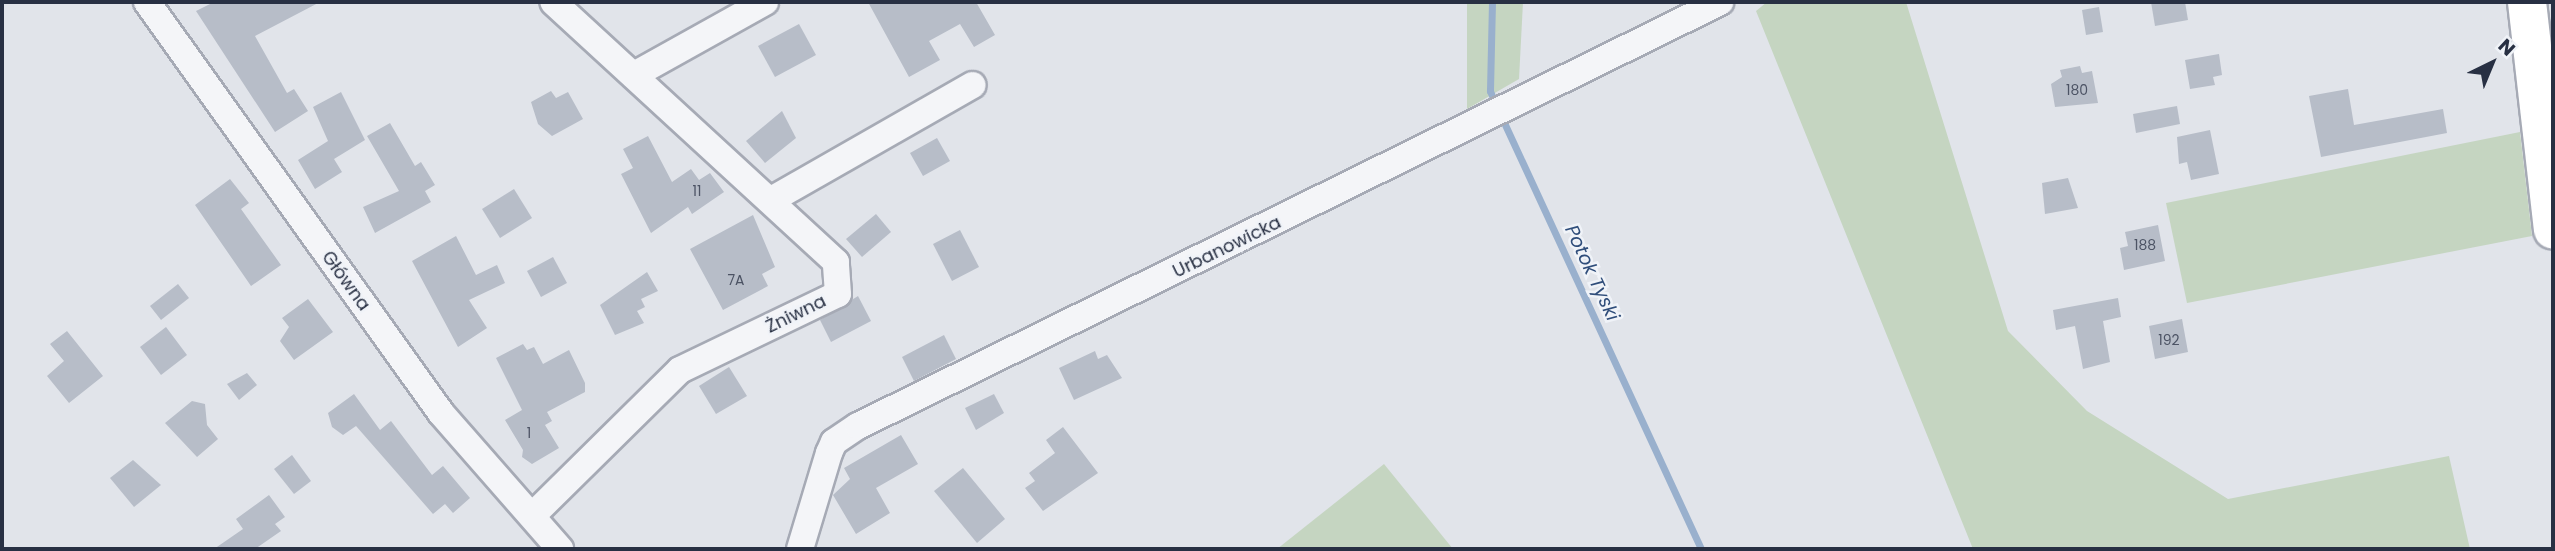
<!DOCTYPE html>
<meta charset="utf-8">
<style>
body{margin:0}
#map{position:relative;width:2555px;height:551px;overflow:hidden;background:#e1e4ea;font-family:Poppins,sans-serif}
div>[style]{position:absolute}
.green>*{inset:0;background:#c5d5c1}
.stream>*{height:7px;margin:-3.5px;padding:0 3.5px;transform-origin:3.5px;border-radius:3.5px;background:#99b0cd}
.building>*{inset:0;background:#b7bdc8}
.roads{filter:drop-shadow(2px 0 #a6aab5) drop-shadow(-2px 0 #a6aab5) drop-shadow(0 2px #a6aab5) drop-shadow(0 -2px #a6aab5)}
.minor>*{height:26px;margin:-13px;padding:0 13px;transform-origin:13px;border-radius:13px;background:#f4f5f8}
.trunk>*{height:38px;margin:-19px;padding:0 19px;transform-origin:19px;border-radius:19px;background:#fff}
span{translate:-50% -50%;white-space:nowrap;text-align:center;line-height:1.15;-webkit-text-stroke:5px #f0f3f8;paint-order:stroke}
.number-label{font-size:14px;color:#4c5364}
.number-label span{-webkit-text-stroke-width:0}
.street-label{font-size:18px;color:#283043}
.water-label{font-size:19px;color:#2f4d7a;font-style:italic}
.frame{position:absolute;inset:0;border:4px solid #283043;pointer-events:none}
.north{position:absolute;left:2457px;top:28px;width:70px;height:70px;-webkit-text-stroke:5px #f0f3f8;paint-order:stroke;rotate:43deg;font-size:19px;font-weight:700;line-height:28px;text-align:center;color:#283043}
.north::after{content:'';display:block;margin:auto;width:24px;height:32px;background:#283043;clip-path:polygon(50% 0,100% 100%,50% 72%,0 100%)}
</style>
<div id="map">
<div class="green">
<div style="clip-path:polygon(1467px 2px,1523px 2px,1519px 79px,1467px 109px)"></div>
<div style="clip-path:polygon(1767px 2px,1906px 2px,2008px 331px,2087px 411px,2228px 499px,2449px 456px,2470px 549px,1973px 549px,1756px 11px)"></div>
<div style="clip-path:polygon(2520px 132px,2532px 236px,2187px 303px,2166px 203px)"></div>
<div style="clip-path:polygon(1384px 464px,1453px 549px,1277px 549px)"></div>
</div>
<div class="stream">
<div style="left:1492px;top:2px;width:89px;rotate:91.3deg"></div>
<div style="left:1490px;top:91px;width:15px;rotate:67deg"></div>
<div style="left:1501px;top:116px;width:477px;rotate:65.2deg"></div>
</div>
<div class="building">
<div style="clip-path:polygon(214px 2px,320px 2px,255px 36px,287px 93px,294px 89px,308px 111px,275px 132px,196px 11px)"></div>
<div style="clip-path:polygon(868px 2px,976px 2px,995px 35px,974px 47px,960px 24px,929px 41px,940px 60px,909px 77px)"></div>
<div style="clip-path:polygon(2151px 2px,2185px 2px,2188px 20px,2155px 26px)"></div>
<div style="clip-path:polygon(2099px 7px,2103px 32px,2086px 35px,2082px 10px)"></div>
<div style="clip-path:polygon(799px 24px,816px 55px,775px 77px,758px 46px)"></div>
<div style="clip-path:polygon(2219px 54px,2222px 75px,2213px 77px,2215px 85px,2190px 89px,2185px 60px)"></div>
<div style="clip-path:polygon(2080px 66px,2082px 73px,2092px 71px,2098px 103px,2055px 107px,2051px 84px,2062px 77px,2060px 70px)"></div>
<div style="clip-path:polygon(2348px 89px,2354px 125px,2443px 109px,2447px 133px,2321px 157px,2309px 96px)"></div>
<div style="clip-path:polygon(551px 91px,556px 98px,568px 92px,583px 119px,552px 136px,538px 124px,531px 102px)"></div>
<div style="clip-path:polygon(341px 92px,365px 140px,334px 159px,342px 172px,315px 189px,298px 160px,328px 141px,313px 107px)"></div>
<div style="clip-path:polygon(2177px 106px,2180px 124px,2136px 133px,2133px 114px)"></div>
<div style="clip-path:polygon(782px 111px,796px 138px,765px 163px,746px 141px)"></div>
<div style="clip-path:polygon(390px 123px,415px 166px,421px 162px,435px 185px,425px 191px,431px 202px,375px 233px,363px 207px,399px 191px,367px 136px)"></div>
<div style="clip-path:polygon(2210px 130px,2219px 174px,2191px 180px,2187px 162px,2179px 164px,2177px 137px)"></div>
<div style="clip-path:polygon(648px 136px,672px 182px,691px 169px,699px 180px,710px 173px,724px 192px,692px 214px,688px 207px,651px 233px,621px 174px,633px 168px,623px 149px)"></div>
<div style="clip-path:polygon(937px 138px,950px 161px,923px 176px,910px 153px)"></div>
<div style="clip-path:polygon(2068px 178px,2078px 208px,2045px 214px,2042px 183px)"></div>
<div style="clip-path:polygon(230px 179px,249px 203px,241px 209px,281px 265px,251px 286px,195px 205px)"></div>
<div style="clip-path:polygon(514px 189px,532px 218px,500px 238px,482px 209px)"></div>
<div style="clip-path:polygon(876px 214px,891px 232px,862px 257px,846px 239px)"></div>
<div style="clip-path:polygon(753px 215px,775px 267px,762px 274px,768px 286px,723px 310px,690px 249px)"></div>
<div style="clip-path:polygon(2158px 225px,2165px 261px,2124px 270px,2120px 248px,2128px 246px,2125px 232px)"></div>
<div style="clip-path:polygon(960px 230px,979px 267px,952px 281px,933px 244px)"></div>
<div style="clip-path:polygon(456px 236px,476px 275px,497px 265px,505px 283px,469px 300px,487px 328px,458px 347px,412px 261px)"></div>
<div style="clip-path:polygon(553px 257px,567px 283px,541px 297px,527px 271px)"></div>
<div style="clip-path:polygon(647px 272px,658px 291px,641px 299px,645px 307px,637px 311px,644px 323px,615px 335px,600px 305px)"></div>
<div style="clip-path:polygon(178px 284px,189px 298px,161px 320px,150px 306px)"></div>
<div style="clip-path:polygon(858px 296px,871px 321px,831px 342px,820px 320px)"></div>
<div style="clip-path:polygon(2118px 298px,2121px 317px,2103px 321px,2110px 362px,2083px 369px,2075px 326px,2056px 330px,2053px 310px)"></div>
<div style="clip-path:polygon(308px 299px,333px 332px,294px 360px,280px 341px,289px 327px,282px 318px)"></div>
<div style="clip-path:polygon(2182px 319px,2188px 352px,2155px 359px,2149px 326px)"></div>
<div style="clip-path:polygon(166px 327px,187px 355px,161px 375px,140px 347px)"></div>
<div style="clip-path:polygon(67px 331px,103px 376px,69px 403px,47px 376px,64px 361px,50px 344px)"></div>
<div style="clip-path:polygon(944px 335px,956px 359px,914px 381px,902px 357px)"></div>
<div style="clip-path:polygon(523px 344px,527px 350px,534px 347px,543px 364px,569px 350px,585px 383px,585px 392px,547px 412px,552px 421px,545px 425px,559px 448px,532px 464px,522px 457px,523px 450px,505px 420px,522px 410px,496px 358px)"></div>
<div style="clip-path:polygon(1095px 351px,1098px 359px,1107px 355px,1122px 378px,1074px 400px,1059px 368px)"></div>
<div style="clip-path:polygon(729px 367px,747px 396px,716px 414px,699px 386px)"></div>
<div style="clip-path:polygon(247px 373px,257px 385px,239px 400px,227px 384px)"></div>
<div style="clip-path:polygon(354px 394px,380px 430px,391px 421px,432px 475px,443px 466px,470px 498px,453px 513px,445px 504px,433px 514px,356px 426px,343px 435px,332px 427px,328px 413px)"></div>
<div style="clip-path:polygon(994px 394px,1004px 413px,976px 430px,965px 408px)"></div>
<div style="clip-path:polygon(192px 401px,205px 404px,207px 425px,218px 439px,197px 457px,165px 423px)"></div>
<div style="clip-path:polygon(1063px 427px,1098px 473px,1043px 511px,1025px 488px,1035px 481px,1029px 473px,1055px 453px,1046px 440px)"></div>
<div style="clip-path:polygon(901px 435px,918px 464px,876px 488px,890px 513px,856px 534px,833px 495px,850px 479px,844px 468px)"></div>
<div style="clip-path:polygon(292px 455px,311px 481px,294px 494px,274px 469px)"></div>
<div style="clip-path:polygon(133px 460px,161px 485px,134px 507px,110px 478px)"></div>
<div style="clip-path:polygon(963px 468px,1005px 519px,977px 543px,934px 491px)"></div>
<div style="clip-path:polygon(269px 495px,285px 517px,275px 524px,281px 531px,255px 549px,214px 549px,243px 529px,236px 519px)"></div>
</div>
<div class="roads">
<div class="minor">
<div style="left:147px;top:2px;width:505px;rotate:54.42deg"></div>
<div style="left:441px;top:413px;width:181px;rotate:48.8deg"></div>
<div style="left:634px;top:75px;width:150px;rotate:-29.1deg"></div>
<div style="left:771px;top:200px;width:232px;rotate:-29.7deg"></div>
<div style="left:533px;top:515px;width:206px;rotate:-44.6deg"></div>
<div style="left:680px;top:370px;width:175px;rotate:-25.7deg"></div>
<div style="left:838px;top:294px;width:32px;rotate:-94deg"></div>
<div style="left:836px;top:262px;width:384px;rotate:-137.4deg"></div>
<div style="left:800px;top:549px;width:100px;rotate:-73.2deg"></div>
<div style="left:829px;top:453px;width:12px;rotate:-66deg"></div>
<div style="left:834px;top:442px;width:29px;rotate:-34deg"></div>
<div style="left:858px;top:426px;width:961px;rotate:-26.19deg"></div>
</div>
<div class="trunk">
<div style="left:2527px;top:2px;width:229px;rotate:83.5deg"></div>
</div>
</div>
<div class="number-label">
<span style="left:2077px;top:90px">180</span>
<span style="left:697px;top:191px">11</span>
<span style="left:2145px;top:245px">188</span>
<span style="left:736px;top:280px">7A</span>
<span style="left:2169px;top:340px">192</span>
<span style="left:529px;top:433px">1</span>
</div>
<div class="street-label">
<span style="left:1227px;top:247px;rotate:-26deg">Urbanowicka</span>
<span style="left:346px;top:281px;rotate:54deg">Główna</span>
<span style="left:796px;top:314px;rotate:-26deg">Żniwna</span>
</div>
<div class="water-label">
<span style="left:1592px;top:273px;rotate:65deg">Potok Tyski</span>
</div>
<div class="frame"></div>
<div class="north">N</div>
</div>
